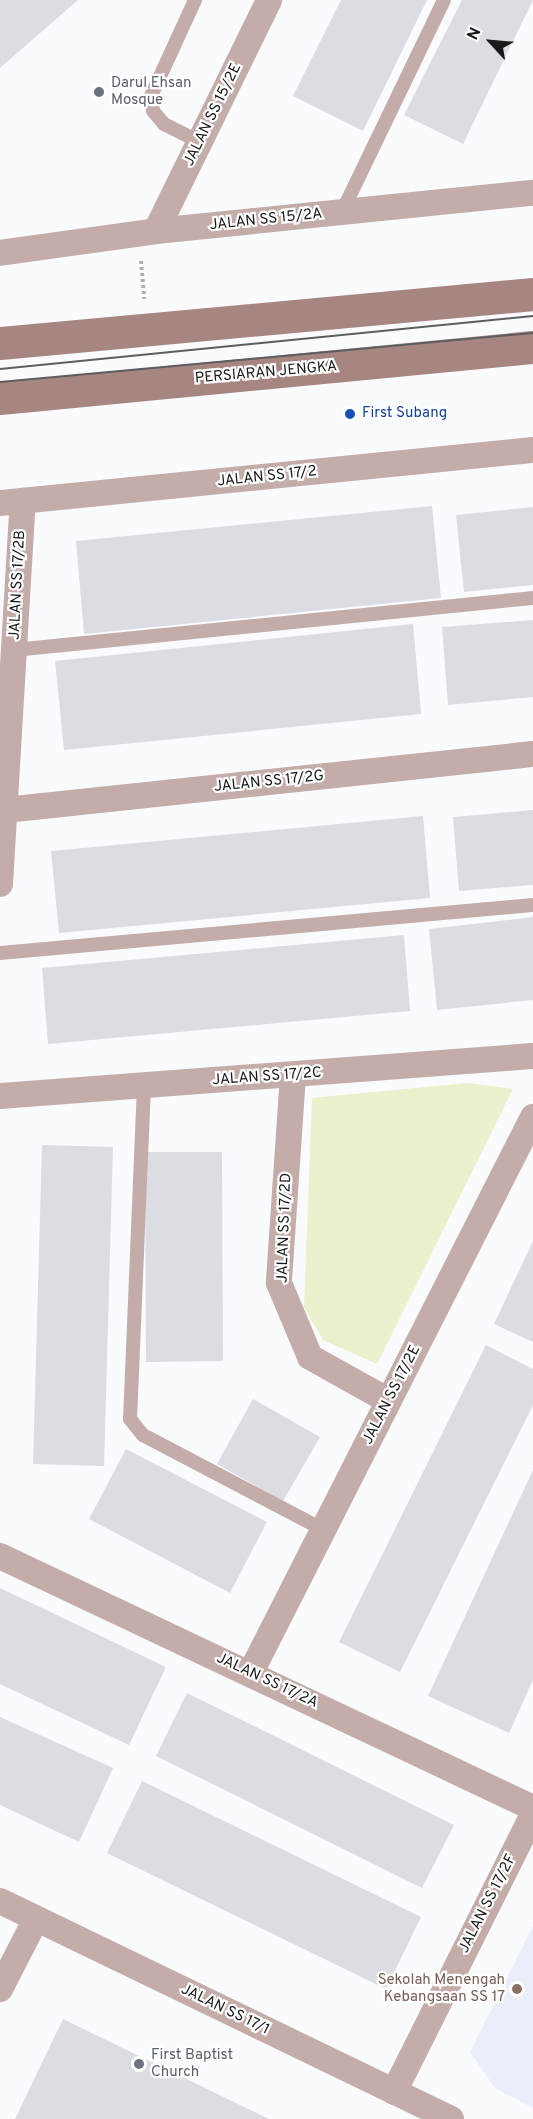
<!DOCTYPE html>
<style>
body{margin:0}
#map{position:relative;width:533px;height:2119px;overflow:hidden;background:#fafbfe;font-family:Overpass,sans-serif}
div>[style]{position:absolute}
.built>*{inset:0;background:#eaeefb}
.green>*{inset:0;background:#ebf0cd}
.building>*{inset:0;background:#dbdde3}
.path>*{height:4px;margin-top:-2px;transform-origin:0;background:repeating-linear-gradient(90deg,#afb0b3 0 3px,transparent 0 6px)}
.service>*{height:14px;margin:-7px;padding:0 7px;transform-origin:7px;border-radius:7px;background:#c4aca9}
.minor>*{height:26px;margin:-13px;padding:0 13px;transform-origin:13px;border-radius:13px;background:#c4aca9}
.secondary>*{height:33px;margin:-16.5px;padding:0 16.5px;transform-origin:16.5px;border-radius:16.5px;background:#a78681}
.tram>*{height:1.5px;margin:-0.75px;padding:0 0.75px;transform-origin:0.75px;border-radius:0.75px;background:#5c5d5f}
.dots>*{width:16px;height:16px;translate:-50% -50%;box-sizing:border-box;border:3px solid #fff;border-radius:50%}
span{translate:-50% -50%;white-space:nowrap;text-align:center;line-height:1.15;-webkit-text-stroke:4.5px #fff;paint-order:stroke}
.worship-label{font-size:15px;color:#5b616d}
.left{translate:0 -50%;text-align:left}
.street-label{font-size:15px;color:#18191b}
.transit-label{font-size:15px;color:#164399}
.education-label{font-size:15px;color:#785e54}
.right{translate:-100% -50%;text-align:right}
.north{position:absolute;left:461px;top:12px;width:60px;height:60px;-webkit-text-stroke:4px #fff;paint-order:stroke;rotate:296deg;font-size:16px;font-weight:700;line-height:24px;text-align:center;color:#18191b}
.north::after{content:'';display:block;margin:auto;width:21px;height:27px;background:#18191b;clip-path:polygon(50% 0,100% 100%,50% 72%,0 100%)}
</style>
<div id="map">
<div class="built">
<div style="clip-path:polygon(533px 1926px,533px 2108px,495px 2088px,470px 2052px)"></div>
</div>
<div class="green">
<div style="clip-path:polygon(467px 1083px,513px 1089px,377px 1364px,323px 1340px,304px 1308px,312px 1098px)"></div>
</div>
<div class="building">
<div style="clip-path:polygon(0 0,78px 0,0 68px)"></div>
<div style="clip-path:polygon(341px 0,427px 0,363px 131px,293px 96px)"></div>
<div style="clip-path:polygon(462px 0,533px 0,463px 144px,404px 115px)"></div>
<div style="clip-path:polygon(432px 506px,441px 598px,84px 634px,76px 541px)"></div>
<div style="clip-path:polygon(533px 507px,533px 585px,464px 592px,456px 515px)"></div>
<div style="clip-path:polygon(533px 620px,533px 697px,448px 705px,442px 627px)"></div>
<div style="clip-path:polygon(413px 624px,421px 714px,64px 750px,55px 661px)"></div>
<div style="clip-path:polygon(533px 810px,533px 885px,459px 891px,453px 817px)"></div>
<div style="clip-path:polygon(423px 816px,430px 898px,59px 933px,51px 851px)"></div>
<div style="clip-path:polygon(533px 917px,533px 1000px,437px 1010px,429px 929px)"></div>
<div style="clip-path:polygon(404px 935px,410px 1011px,48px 1044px,42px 968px)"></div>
<div style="clip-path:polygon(42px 1145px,113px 1147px,104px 1466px,33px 1464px)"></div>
<div style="clip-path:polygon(145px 1152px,222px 1152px,223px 1361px,146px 1362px)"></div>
<div style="clip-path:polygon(533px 1241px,533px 1342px,494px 1324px)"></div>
<div style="clip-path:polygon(486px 1345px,533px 1369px,533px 1405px,400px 1672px,339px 1642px)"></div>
<div style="clip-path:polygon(253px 1399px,320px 1437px,283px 1501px,217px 1464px)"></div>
<div style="clip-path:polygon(126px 1449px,267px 1522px,230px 1593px,89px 1519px)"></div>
<div style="clip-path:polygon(533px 1470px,533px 1680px,509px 1733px,428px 1696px)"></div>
<div style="clip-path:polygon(0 1588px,166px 1667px,129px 1745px,0 1684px)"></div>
<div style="clip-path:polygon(187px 1693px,454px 1825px,422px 1888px,156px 1756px)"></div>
<div style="clip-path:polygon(0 1717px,113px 1768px,79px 1842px,0 1805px)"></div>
<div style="clip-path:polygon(142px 1781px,421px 1917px,386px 1989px,107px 1853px)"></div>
<div style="clip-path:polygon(63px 2019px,269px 2119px,15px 2119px)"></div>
</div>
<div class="path">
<div style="left:141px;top:261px;width:38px;rotate:85deg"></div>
</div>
<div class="service">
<div style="left:195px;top:0;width:106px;rotate:114.6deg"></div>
<div style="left:151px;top:96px;width:15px;rotate:82deg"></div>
<div style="left:153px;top:111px;width:17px;rotate:50deg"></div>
<div style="left:164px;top:124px;width:40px;rotate:26.6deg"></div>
<div style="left:342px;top:212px;width:235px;rotate:-64.3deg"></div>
<div style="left:14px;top:650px;width:522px;rotate:-5.72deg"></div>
<div style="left:0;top:953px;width:535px;rotate:-5.15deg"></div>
<div style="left:144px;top:1086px;width:333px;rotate:92.4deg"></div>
<div style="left:130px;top:1419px;width:21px;rotate:51deg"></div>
<div style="left:143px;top:1435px;width:204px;rotate:27.7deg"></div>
</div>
<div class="minor">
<div style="left:156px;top:231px;width:257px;rotate:-63.9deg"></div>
<div style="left:0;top:253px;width:158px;rotate:-8deg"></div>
<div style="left:156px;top:231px;width:379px;rotate:-5.8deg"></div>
<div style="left:0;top:503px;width:536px;rotate:-5.68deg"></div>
<div style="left:5px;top:810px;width:531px;rotate:-6.05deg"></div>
<div style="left:0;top:884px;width:384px;rotate:-86.6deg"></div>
<div style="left:293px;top:1075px;width:208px;rotate:93.9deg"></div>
<div style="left:279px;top:1283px;width:80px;rotate:67.3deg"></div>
<div style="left:310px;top:1357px;width:90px;rotate:29.1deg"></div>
<div style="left:0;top:1096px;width:534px;rotate:-4.29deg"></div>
<div style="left:0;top:1556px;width:590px;rotate:25.3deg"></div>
<div style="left:250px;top:1674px;width:625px;rotate:-63.07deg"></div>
<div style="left:0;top:1901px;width:501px;rotate:25.8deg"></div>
<div style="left:0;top:1989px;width:79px;rotate:-62.8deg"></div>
<div style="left:394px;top:2092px;width:311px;rotate:-63.4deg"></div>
</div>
<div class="secondary">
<div style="left:0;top:343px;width:535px;rotate:-5.25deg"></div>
<div style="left:0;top:398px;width:535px;rotate:-5.47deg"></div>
</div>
<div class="tram">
<div style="left:0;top:369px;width:536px;rotate:-5.68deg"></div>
<div style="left:0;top:382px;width:535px;rotate:-5.25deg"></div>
</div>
<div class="dots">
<div style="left:99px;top:92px;background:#6b7280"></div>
<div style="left:350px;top:414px;background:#1a4fb4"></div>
<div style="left:517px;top:1989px;background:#8d6e63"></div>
<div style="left:139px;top:2064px;background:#6b7280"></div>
</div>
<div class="worship-label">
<span class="left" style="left:111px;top:92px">Darul Ehsan<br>Mosque</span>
<span class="left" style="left:151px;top:2064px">First Baptist<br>Church</span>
</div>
<div class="street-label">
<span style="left:213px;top:115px;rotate:-64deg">JALAN SS 15/2E</span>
<span style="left:266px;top:220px;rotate:-6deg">JALAN SS 15/2A</span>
<span style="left:266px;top:373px;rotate:-5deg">PERSIARAN JENGKA</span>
<span style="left:267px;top:477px;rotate:-6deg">JALAN SS 17/2</span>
<span style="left:18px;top:585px;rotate:-87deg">JALAN SS 17/2B</span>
<span style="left:269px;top:782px;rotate:-6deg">JALAN SS 17/2G</span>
<span style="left:267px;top:1077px;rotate:-4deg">JALAN SS 17/2C</span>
<span style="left:285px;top:1228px;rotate:-88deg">JALAN SS 17/2D</span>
<span style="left:392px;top:1395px;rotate:-63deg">JALAN SS 17/2E</span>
<span style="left:267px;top:1681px;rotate:25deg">JALAN SS 17/2A</span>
<span style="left:488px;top:1904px;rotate:-63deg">JALAN SS 17/2F</span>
<span style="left:225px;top:2010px;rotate:26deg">JALAN SS 17/1</span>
</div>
<div class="transit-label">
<span class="left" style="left:362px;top:414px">First Subang</span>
</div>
<div class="education-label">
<span class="right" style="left:505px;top:1989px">Sekolah Menengah<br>Kebangsaan SS 17</span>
</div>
<div class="north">N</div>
</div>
